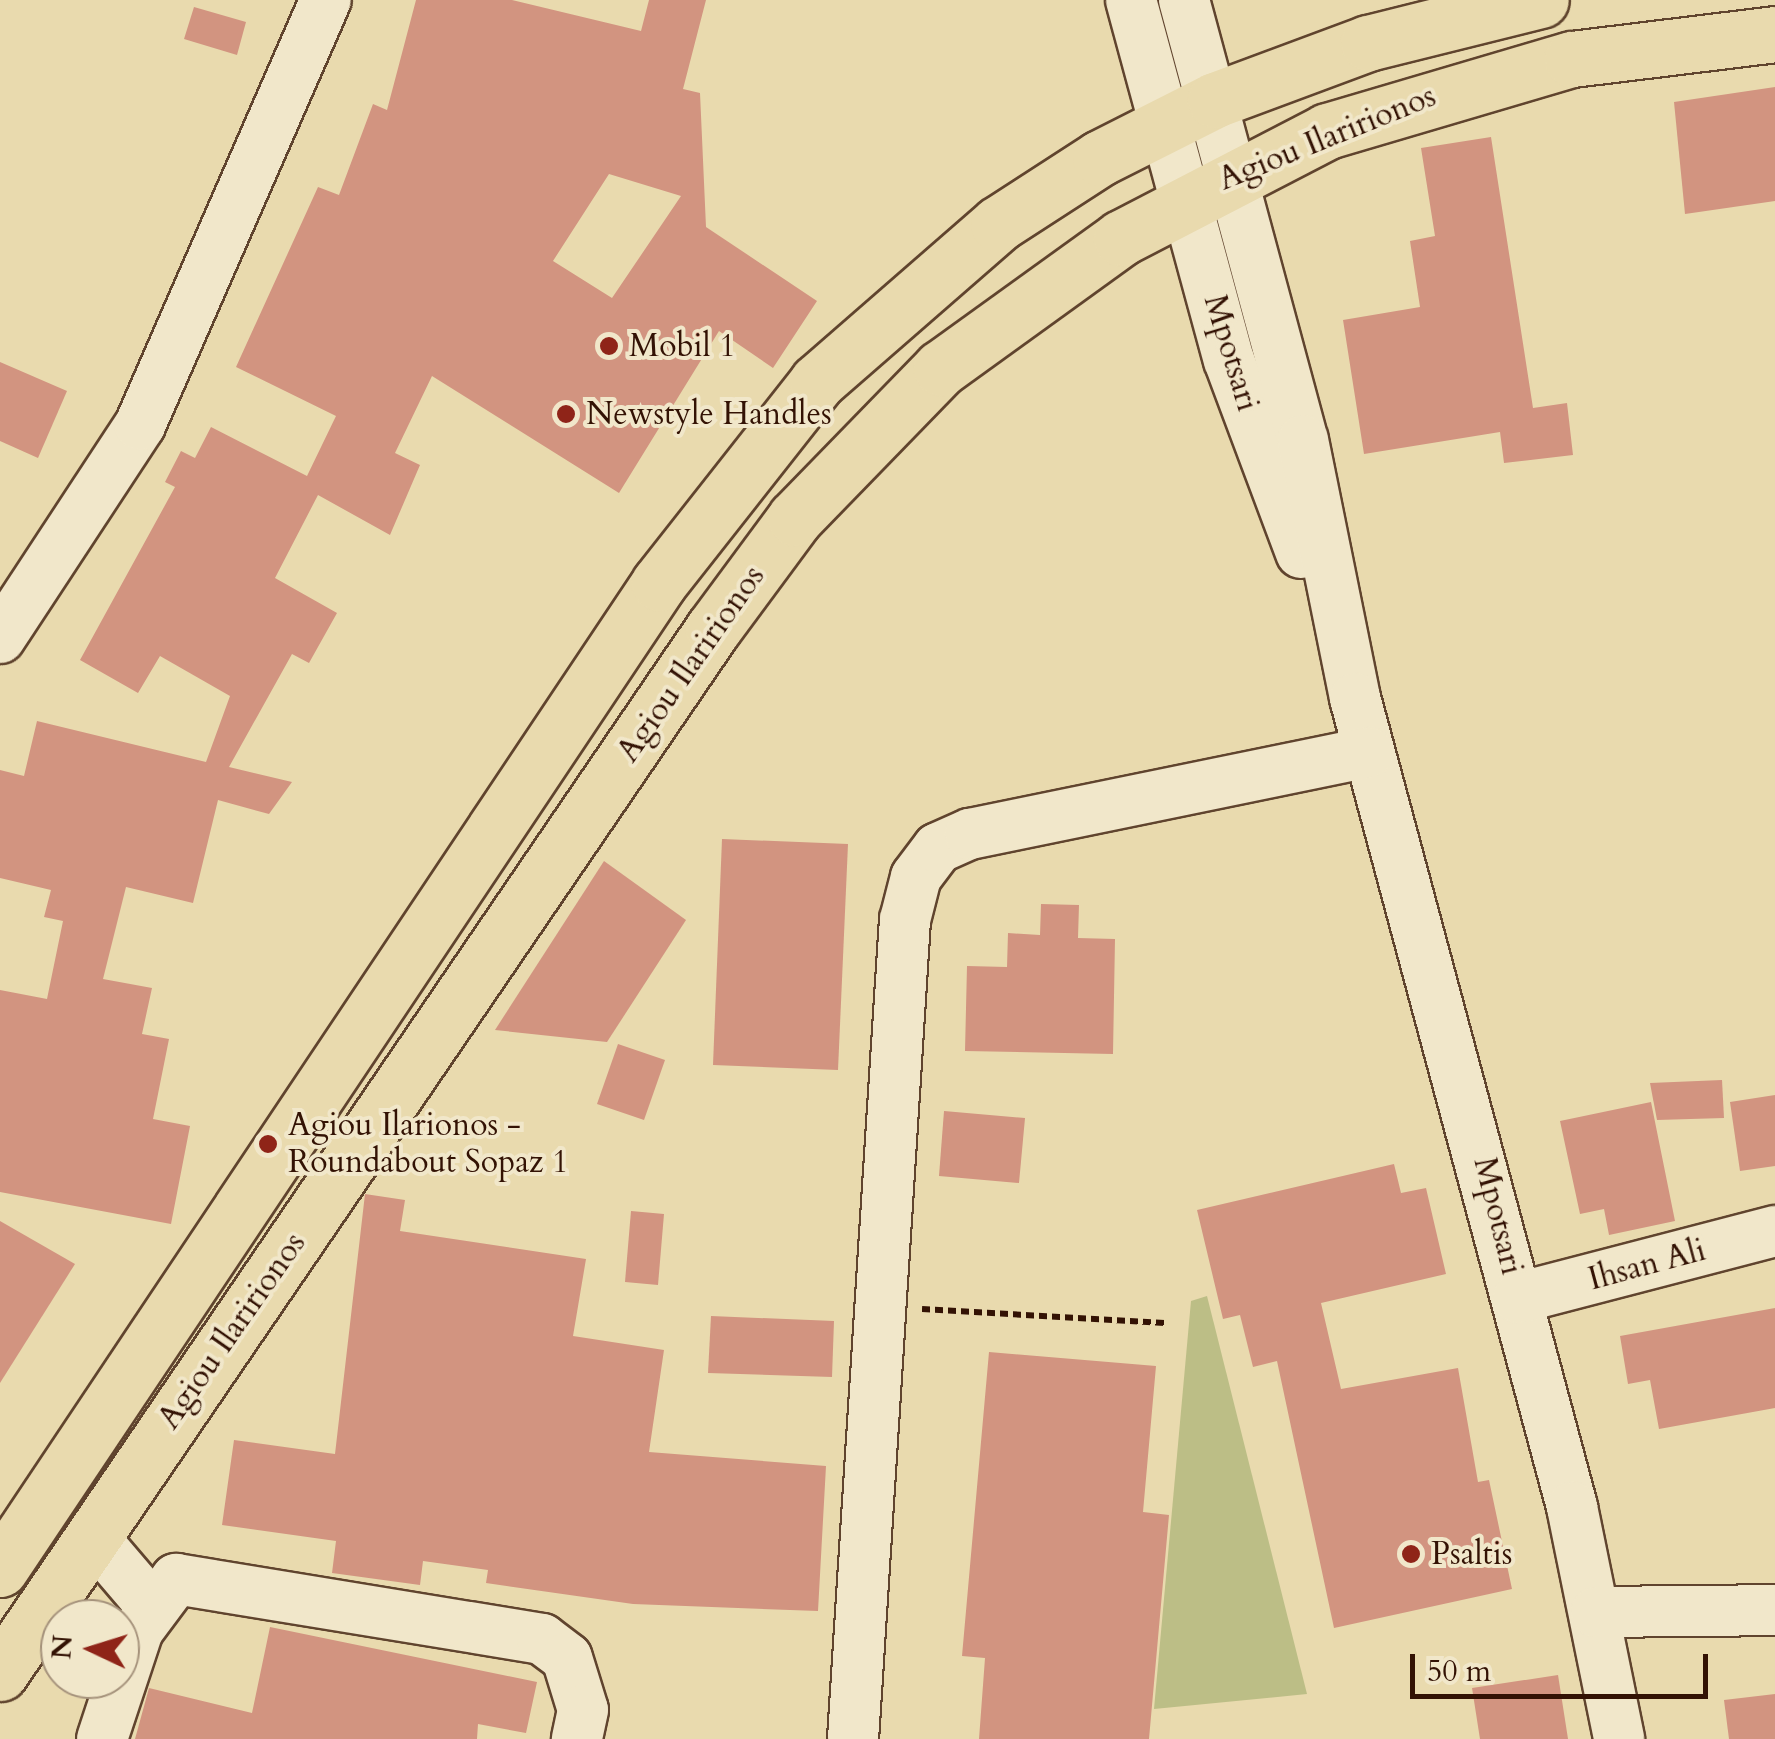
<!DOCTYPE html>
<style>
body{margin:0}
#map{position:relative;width:1775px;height:1739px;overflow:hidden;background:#e9daae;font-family:Cardo,serif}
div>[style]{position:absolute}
.green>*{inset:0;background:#bcbe86}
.building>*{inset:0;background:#d29480}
.path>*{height:6px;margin-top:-3px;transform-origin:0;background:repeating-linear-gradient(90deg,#331204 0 8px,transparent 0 13px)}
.roads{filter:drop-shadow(2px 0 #60442e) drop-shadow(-2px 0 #60442e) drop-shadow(0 2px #60442e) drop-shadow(0 -2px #60442e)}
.minor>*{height:50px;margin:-25px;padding:0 25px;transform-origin:25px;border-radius:25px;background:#f1e7ca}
.major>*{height:55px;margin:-27.5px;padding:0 27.5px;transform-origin:27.5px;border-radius:27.5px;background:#e9daae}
.dots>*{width:28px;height:28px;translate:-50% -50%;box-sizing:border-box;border:5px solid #f1e7ca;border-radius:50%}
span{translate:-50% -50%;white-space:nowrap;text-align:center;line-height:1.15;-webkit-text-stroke:8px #f1e7ca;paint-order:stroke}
.street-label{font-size:32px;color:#331204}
.poi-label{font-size:32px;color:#331204}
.left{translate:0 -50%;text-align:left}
.north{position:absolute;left:40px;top:1599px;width:100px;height:100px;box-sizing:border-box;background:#f1e7ca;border:2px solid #a5927b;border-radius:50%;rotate:274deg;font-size:28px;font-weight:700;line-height:40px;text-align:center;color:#331204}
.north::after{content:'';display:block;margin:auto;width:35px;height:45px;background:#8f2418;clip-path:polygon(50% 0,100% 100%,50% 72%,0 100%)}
.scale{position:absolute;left:1410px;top:1654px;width:298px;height:45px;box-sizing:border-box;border:5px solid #331204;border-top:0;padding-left:12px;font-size:30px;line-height:35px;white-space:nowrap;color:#331204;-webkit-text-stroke:8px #f1e7ca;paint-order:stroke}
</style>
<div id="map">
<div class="green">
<div style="clip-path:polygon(1207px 1296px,1307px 1694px,1154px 1709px,1191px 1301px)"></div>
</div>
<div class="building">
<div style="clip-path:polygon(evenodd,416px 0,512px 0,641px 31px,649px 0,706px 0,683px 89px,700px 93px,706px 227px,817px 301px,773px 368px,719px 331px,619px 493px,432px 376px,395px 453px,420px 465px,390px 535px,318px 495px,275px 578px,337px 613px,309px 663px,292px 654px,229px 767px,292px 782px,269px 814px,218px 800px,193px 903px,126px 887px,103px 979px,152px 988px,142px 1034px,169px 1039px,153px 1119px,190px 1126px,171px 1224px,0 1192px,0 990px,47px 999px,63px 921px,44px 917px,51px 890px,0 878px,0 770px,24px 776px,37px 721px,206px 762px,230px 696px,160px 656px,138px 693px,80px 660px,175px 487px,165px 482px,181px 451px,195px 458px,211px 427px,307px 476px,336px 416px,236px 367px,318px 187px,339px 195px,373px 104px,387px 110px,416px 0,609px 174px,681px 196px,612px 298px,553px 261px,609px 174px)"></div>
<div style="clip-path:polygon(194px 7px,246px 22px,237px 55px,184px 39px)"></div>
<div style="clip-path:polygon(1775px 87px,1775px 201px,1685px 214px,1674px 102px)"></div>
<div style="clip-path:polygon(1491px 137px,1533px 408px,1567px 403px,1573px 455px,1504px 463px,1500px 432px,1364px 454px,1343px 320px,1420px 307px,1410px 241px,1435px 236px,1421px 148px)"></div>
<div style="clip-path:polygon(0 362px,67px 391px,38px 458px,0 441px)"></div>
<div style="clip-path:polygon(722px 839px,848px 844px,838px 1070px,713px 1065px)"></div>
<div style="clip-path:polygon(604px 861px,686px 920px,607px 1042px,495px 1030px)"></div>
<div style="clip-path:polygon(1041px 904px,1079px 905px,1078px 938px,1115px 939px,1113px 1054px,965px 1051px,967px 966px,1007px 967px,1008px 933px,1040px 935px)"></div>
<div style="clip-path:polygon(618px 1044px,665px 1060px,644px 1120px,597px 1104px)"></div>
<div style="clip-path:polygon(1722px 1080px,1724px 1118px,1657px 1120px,1650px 1083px)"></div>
<div style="clip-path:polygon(1775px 1095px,1775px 1166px,1740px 1171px,1730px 1102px)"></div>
<div style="clip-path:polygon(1651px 1102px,1675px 1221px,1609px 1235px,1604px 1209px,1580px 1214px,1560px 1121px)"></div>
<div style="clip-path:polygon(944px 1111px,1025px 1118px,1019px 1183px,939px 1176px)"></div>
<div style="clip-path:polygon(1394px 1164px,1401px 1193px,1426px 1188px,1446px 1274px,1321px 1303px,1341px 1389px,1458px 1368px,1478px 1482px,1489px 1480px,1512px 1589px,1334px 1628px,1277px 1361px,1253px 1367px,1240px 1315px,1223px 1319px,1197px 1210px)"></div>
<div style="clip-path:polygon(365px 1194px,405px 1200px,400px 1231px,586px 1259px,573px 1336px,664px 1350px,649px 1452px,826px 1466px,818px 1611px,633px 1604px,486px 1583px,488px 1570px,423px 1561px,420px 1585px,332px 1573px,336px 1541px,222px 1525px,234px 1440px,335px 1454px)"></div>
<div style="clip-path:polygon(631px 1211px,664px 1214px,658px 1285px,625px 1282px)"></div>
<div style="clip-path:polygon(0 1221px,75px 1264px,0 1383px)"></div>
<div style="clip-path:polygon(1775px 1308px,1775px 1408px,1659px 1429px,1650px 1380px,1628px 1384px,1620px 1336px)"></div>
<div style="clip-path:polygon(711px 1316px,834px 1321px,832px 1377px,708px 1373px)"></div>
<div style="clip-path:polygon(989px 1352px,1156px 1366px,1143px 1512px,1169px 1515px,1149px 1739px,979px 1739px,985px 1658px,962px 1656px)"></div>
<div style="clip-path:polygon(270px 1627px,537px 1682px,526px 1733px,478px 1724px,477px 1739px,135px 1739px,149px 1688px,252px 1713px)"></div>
<div style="clip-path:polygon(1558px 1675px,1568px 1739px,1480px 1739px,1472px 1688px)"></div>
<div style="clip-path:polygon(1775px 1694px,1775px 1739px,1729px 1739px,1724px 1700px)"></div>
</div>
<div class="path">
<div style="left:922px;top:1309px;width:243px;rotate:3.3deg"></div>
</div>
<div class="roads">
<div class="minor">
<div style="left:1131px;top:0;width:373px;rotate:74.8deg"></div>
<div style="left:1229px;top:360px;width:206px;rotate:69.5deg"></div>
<div style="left:1184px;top:0;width:456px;rotate:74.9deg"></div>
<div style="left:1303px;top:440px;width:263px;rotate:78.6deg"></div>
<div style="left:1355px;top:698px;width:838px;rotate:74.98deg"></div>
<div style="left:1572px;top:1507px;width:237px;rotate:78.5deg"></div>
<div style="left:0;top:638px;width:255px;rotate:-56.7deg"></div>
<div style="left:140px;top:425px;width:464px;rotate:-66.4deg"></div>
<div style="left:1518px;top:1298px;width:266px;rotate:-14.6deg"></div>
<div style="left:92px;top:1536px;width:89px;rotate:49.5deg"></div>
<div style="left:1596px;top:1612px;width:179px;rotate:-0.6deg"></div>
<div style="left:102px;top:1739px;width:115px;rotate:-71.7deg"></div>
<div style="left:138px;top:1630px;width:64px;rotate:-53.3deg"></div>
<div style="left:176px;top:1579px;width:371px;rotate:9.3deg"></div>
<div style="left:542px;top:1639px;width:31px;rotate:37deg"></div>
<div style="left:567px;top:1658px;width:54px;rotate:72.9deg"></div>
<div style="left:583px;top:1710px;width:30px;rotate:102deg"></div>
<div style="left:853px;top:1739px;width:821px;rotate:-86.37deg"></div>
<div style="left:905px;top:920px;width:44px;rotate:-75.7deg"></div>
<div style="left:916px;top:877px;width:36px;rotate:-53deg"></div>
<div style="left:938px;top:848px;width:35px;rotate:-24deg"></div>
<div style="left:970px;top:834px;width:407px;rotate:-11.6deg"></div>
</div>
<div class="major">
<div style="left:0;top:1569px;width:1186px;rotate:-56.24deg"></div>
<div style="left:659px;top:583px;width:256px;rotate:-51.8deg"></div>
<div style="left:817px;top:382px;width:240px;rotate:-41.1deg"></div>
<div style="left:998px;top:224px;width:121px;rotate:-32.9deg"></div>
<div style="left:1100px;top:158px;width:129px;rotate:-26.8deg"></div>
<div style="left:1215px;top:100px;width:163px;rotate:-20.4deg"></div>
<div style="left:1368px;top:43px;width:178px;rotate:-14deg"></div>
<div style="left:0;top:1673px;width:1264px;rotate:-55.67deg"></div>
<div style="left:713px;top:629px;width:138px;rotate:-53.5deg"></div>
<div style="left:795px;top:518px;width:209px;rotate:-45.8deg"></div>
<div style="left:941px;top:368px;width:222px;rotate:-35.8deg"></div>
<div style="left:1121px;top:238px;width:232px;rotate:-27.4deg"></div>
<div style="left:1327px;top:131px;width:255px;rotate:-16.4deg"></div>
<div style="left:1572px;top:59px;width:205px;rotate:-7deg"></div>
</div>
</div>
<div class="dots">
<div style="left:609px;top:346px;background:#8f2418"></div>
<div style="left:566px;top:414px;background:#8f2418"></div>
<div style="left:268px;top:1144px;background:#8f2418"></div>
<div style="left:1411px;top:1554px;background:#8f2418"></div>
</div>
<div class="street-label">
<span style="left:1327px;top:138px;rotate:-22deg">Agiou Ilaririonos</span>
<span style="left:1231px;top:353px;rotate:73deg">Mpotsari</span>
<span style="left:691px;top:664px;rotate:-55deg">Agiou Ilaririonos</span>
<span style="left:1498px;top:1216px;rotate:76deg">Mpotsari</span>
<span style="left:1647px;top:1265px;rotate:-15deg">Ihsan Ali</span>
<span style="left:232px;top:1331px;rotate:-55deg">Agiou Ilaririonos</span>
</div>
<div class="poi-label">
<span class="left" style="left:629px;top:346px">Mobil 1</span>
<span class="left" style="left:586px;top:414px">Newstyle Handles</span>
<span class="left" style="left:288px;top:1144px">Agiou Ilarionos -<br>Roundabout Sopaz 1</span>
<span class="left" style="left:1431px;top:1554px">Psaltis</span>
</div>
<div class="north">N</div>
<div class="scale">50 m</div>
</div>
